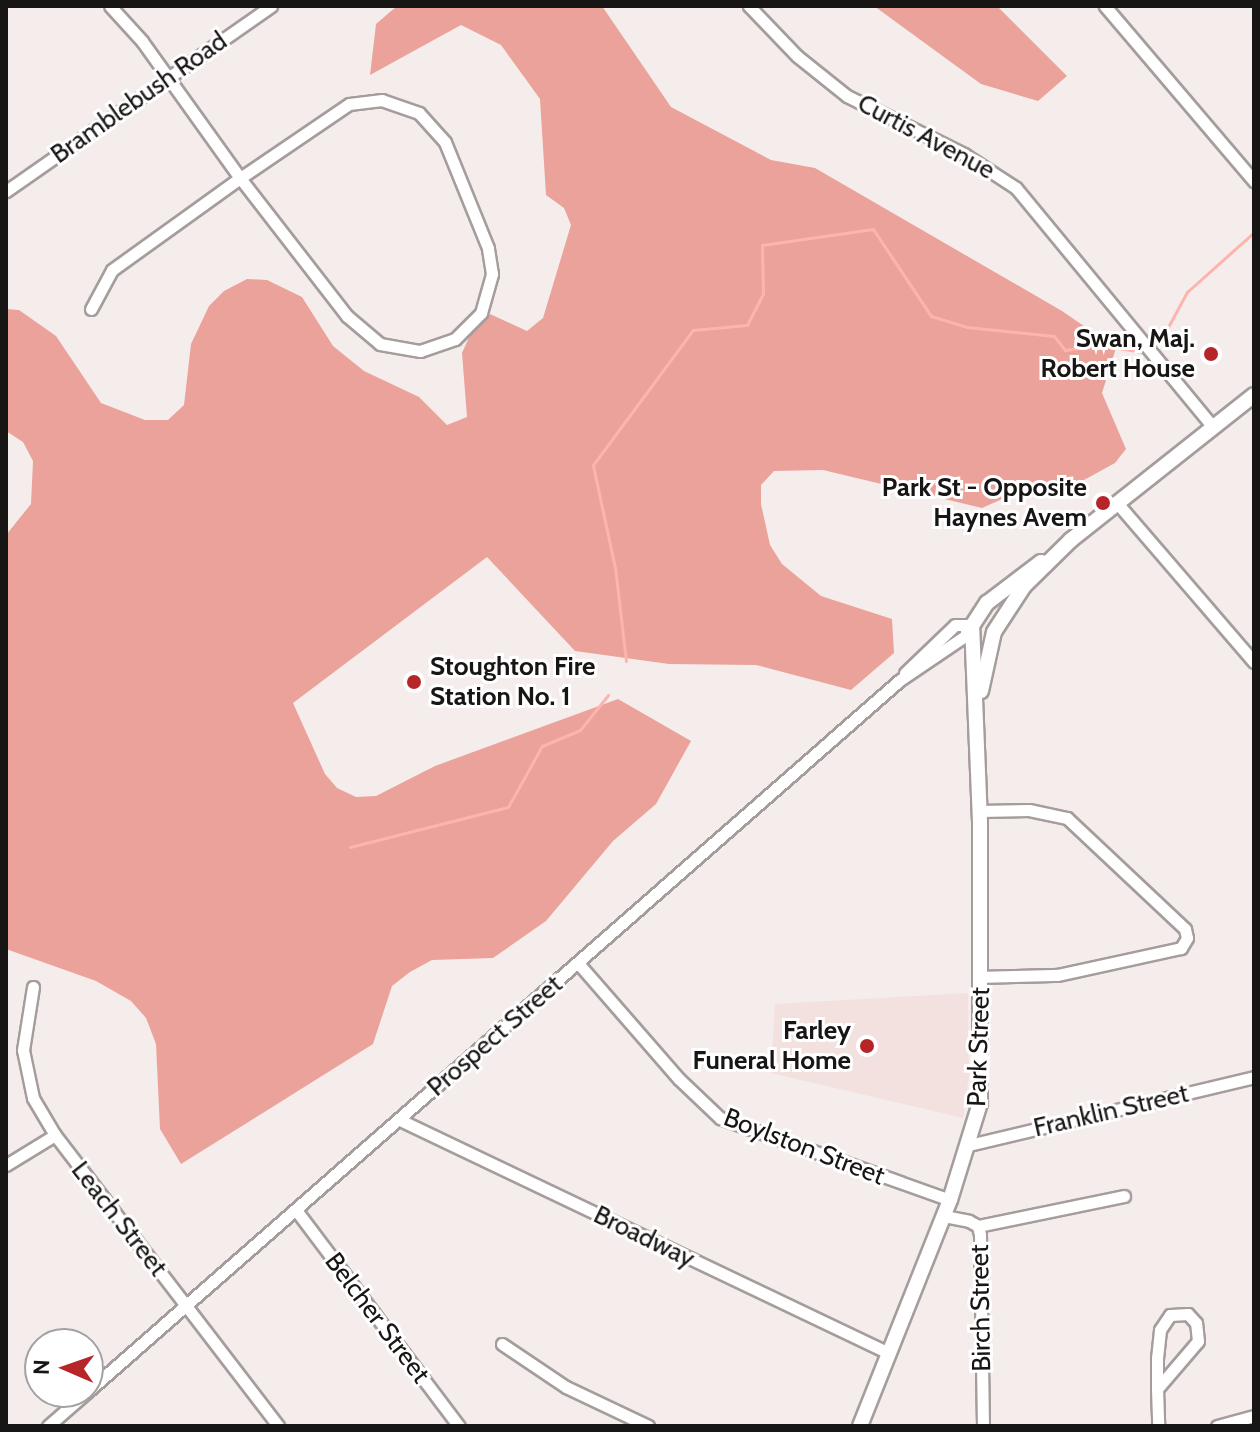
<!DOCTYPE html>
<style>
body{margin:0}
#map{position:relative;width:1260px;height:1432px;overflow:hidden;background:#f5edeb;font-family:Cabin,sans-serif}
div>[style]{position:absolute}
.built>*{inset:0;background:#f3e1df}
.forest>*{inset:0;background:#eba29b}
.stream>*{height:3px;margin:-1.5px;padding:0 1.5px;transform-origin:1.5px;border-radius:1.5px;background:#fdb4ac}
.roads{filter:drop-shadow(2px 0 #a59d9c) drop-shadow(-2px 0 #a59d9c) drop-shadow(0 2px #a59d9c) drop-shadow(0 -2px #a59d9c)}
.minor>*{height:11px;margin:-5.5px;padding:0 5.5px;transform-origin:5.5px;border-radius:5.5px;background:#fff}
.major>*{height:14px;margin:-7px;padding:0 7px;transform-origin:7px;border-radius:7px;background:#fff}
.dots>*{width:22px;height:22px;translate:-50% -50%;box-sizing:border-box;border:4px solid #fff;border-radius:50%}
span{translate:-50% -50%;white-space:nowrap;text-align:center;line-height:1.15;-webkit-text-stroke:6px #fff;paint-order:stroke}
.street-label{font-size:26px;color:#181515}
.poi-label{font-size:26px;color:#181515;font-weight:700}
.right{translate:-100% -50%;text-align:right}
.left{translate:0 -50%;text-align:left}
.frame{position:absolute;inset:0;border:8px solid #181515;pointer-events:none}
.north{position:absolute;left:24px;top:1328px;width:80px;height:80px;box-sizing:border-box;background:#fff;border:2px solid #a3a1a1;border-radius:50%;rotate:272deg;font-size:22px;font-weight:700;line-height:32px;text-align:center;color:#181515}
.north::after{content:'';display:block;margin:auto;width:28px;height:36px;background:#b62628;clip-path:polygon(50% 0,100% 100%,50% 72%,0 100%)}
</style>
<div id="map">
<div class="built">
<div style="clip-path:polygon(968px 993px,969px 1076px,963px 1118px,771px 1073px,775px 1004px)"></div>
</div>
<div class="forest">
<div style="clip-path:polygon(397px 6px,602px 6px,671px 107px,771px 160px,815px 168px,1062px 311px,1116px 348px,1102px 393px,1126px 449px,1115px 463px,1084px 480px,1025px 489px,982px 508px,823px 470px,774px 471px,761px 485px,761px 504px,770px 545px,782px 564px,821px 596px,892px 619px,894px 653px,851px 690px,756px 665px,669px 664px,575px 651px,487px 557px,293px 703px,325px 774px,337px 788px,356px 797px,376px 796px,435px 766px,618px 699px,691px 741px,656px 804px,613px 841px,546px 921px,493px 958px,432px 960px,410px 972px,392px 986px,373px 1044px,181px 1164px,160px 1129px,156px 1044px,146px 1018px,131px 1001px,96px 981px,6px 949px,6px 535px,31px 504px,33px 461px,23px 442px,6px 431px,6px 309px,19px 310px,56px 336px,101px 403px,145px 420px,168px 420px,184px 405px,191px 344px,209px 306px,224px 291px,247px 279px,267px 280px,302px 297px,333px 346px,364px 371px,419px 397px,447px 425px,467px 417px,462px 353px,470px 335px,490px 314px,527px 331px,543px 318px,571px 225px,564px 208px,546px 195px,540px 99px,501px 45px,461px 25px,370px 75px,376px 24px)"></div>
<div style="clip-path:polygon(874px 6px,997px 6px,1067px 76px,1038px 101px,981px 84px)"></div>
</div>
<div class="stream">
<div style="left:1161px;top:340px;width:55px;rotate:-61.6deg"></div>
<div style="left:1187px;top:292px;width:90px;rotate:-41.8deg"></div>
<div style="left:626px;top:661px;width:94px;rotate:-96.7deg"></div>
<div style="left:615px;top:568px;width:105px;rotate:-102.1deg"></div>
<div style="left:593px;top:465px;width:168px;rotate:-53.5deg"></div>
<div style="left:693px;top:330px;width:54px;rotate:-5.3deg"></div>
<div style="left:747px;top:325px;width:35px;rotate:-63deg"></div>
<div style="left:763px;top:294px;width:49px;rotate:-91.2deg"></div>
<div style="left:762px;top:245px;width:112px;rotate:-8.2deg"></div>
<div style="left:873px;top:229px;width:105px;rotate:56.3deg"></div>
<div style="left:931px;top:316px;width:38px;rotate:17deg"></div>
<div style="left:967px;top:327px;width:87px;rotate:5.9deg"></div>
<div style="left:1054px;top:336px;width:18px;rotate:52deg"></div>
<div style="left:1065px;top:350px;width:36px;rotate:-8deg"></div>
<div style="left:1101px;top:345px;width:42px;rotate:9.7deg"></div>
<div style="left:350px;top:847px;width:163px;rotate:-14.2deg"></div>
<div style="left:508px;top:807px;width:70px;rotate:-60.9deg"></div>
<div style="left:542px;top:746px;width:41px;rotate:-22.8deg"></div>
<div style="left:580px;top:730px;width:45px;rotate:-51.3deg"></div>
</div>
<div class="roads">
<div class="minor">
<div style="left:749px;top:6px;width:69px;rotate:46.2deg"></div>
<div style="left:797px;top:56px;width:64px;rotate:38.7deg"></div>
<div style="left:847px;top:96px;width:131px;rotate:26.4deg"></div>
<div style="left:964px;top:154px;width:62px;rotate:33.2deg"></div>
<div style="left:1016px;top:188px;width:310px;rotate:50.5deg"></div>
<div style="left:1105px;top:6px;width:230px;rotate:49.6deg"></div>
<div style="left:6px;top:191px;width:323px;rotate:-34.9deg"></div>
<div style="left:91px;top:309px;width:44px;rotate:-61.7deg"></div>
<div style="left:112px;top:270px;width:158px;rotate:-35.7deg"></div>
<div style="left:240px;top:178px;width:175px;rotate:52.2deg"></div>
<div style="left:347px;top:316px;width:43px;rotate:40.3deg"></div>
<div style="left:380px;top:344px;width:41px;rotate:9.9deg"></div>
<div style="left:420px;top:351px;width:37px;rotate:-19deg"></div>
<div style="left:455px;top:339px;width:37px;rotate:-45deg"></div>
<div style="left:481px;top:313px;width:41px;rotate:-74.2deg"></div>
<div style="left:492px;top:274px;width:26px;rotate:-99deg"></div>
<div style="left:488px;top:248px;width:114px;rotate:-112.1deg"></div>
<div style="left:445px;top:142px;width:39px;rotate:-132deg"></div>
<div style="left:419px;top:113px;width:39px;rotate:-161deg"></div>
<div style="left:382px;top:100px;width:33px;rotate:173deg"></div>
<div style="left:349px;top:104px;width:132px;rotate:145.8deg"></div>
<div style="left:240px;top:178px;width:168px;rotate:-125.6deg"></div>
<div style="left:142px;top:41px;width:47px;rotate:-132.4deg"></div>
<div style="left:1118px;top:504px;width:208px;rotate:49.3deg"></div>
<div style="left:905px;top:673px;width:69px;rotate:-43.8deg"></div>
<div style="left:955px;top:625px;width:17px"></div>
<div style="left:980px;top:811px;width:49px;rotate:-1.2deg"></div>
<div style="left:1029px;top:810px;width:39px;rotate:12deg"></div>
<div style="left:1067px;top:818px;width:162px;rotate:43.2deg"></div>
<div style="left:1185px;top:929px;width:9px;rotate:77deg"></div>
<div style="left:1187px;top:938px;width:12px;rotate:121deg"></div>
<div style="left:1181px;top:948px;width:127px;rotate:167.7deg"></div>
<div style="left:1057px;top:975px;width:75px;rotate:178.5deg"></div>
<div style="left:578px;top:963px;width:154px;rotate:49deg"></div>
<div style="left:679px;top:1079px;width:57px;rotate:43.6deg"></div>
<div style="left:720px;top:1118px;width:244px;rotate:19.6deg"></div>
<div style="left:33px;top:987px;width:64px;rotate:99deg"></div>
<div style="left:23px;top:1050px;width:49px;rotate:78.2deg"></div>
<div style="left:33px;top:1098px;width:43px;rotate:59.3deg"></div>
<div style="left:55px;top:1135px;width:367px;rotate:52.5deg"></div>
<div style="left:400px;top:1120px;width:542px;rotate:25.48deg"></div>
<div style="left:969px;top:1145px;width:293px;rotate:-13.4deg"></div>
<div style="left:6px;top:1165px;width:57px;rotate:-31.5deg"></div>
<div style="left:296px;top:1210px;width:271px;rotate:53deg"></div>
<div style="left:944px;top:1216px;width:25px;rotate:11deg"></div>
<div style="left:969px;top:1221px;width:10px;rotate:29deg"></div>
<div style="left:978px;top:1226px;width:9px;rotate:77deg"></div>
<div style="left:980px;top:1235px;width:191px;rotate:89.1deg"></div>
<div style="left:978px;top:1226px;width:149px;rotate:-11.6deg"></div>
<div style="left:502px;top:1344px;width:77px;rotate:33.9deg"></div>
<div style="left:566px;top:1387px;width:91px;rotate:25.4deg"></div>
<div style="left:1157px;top:1389px;width:63px;rotate:-49.5deg"></div>
<div style="left:1198px;top:1341px;width:18px;rotate:-96deg"></div>
<div style="left:1196px;top:1323px;width:12px;rotate:-132deg"></div>
<div style="left:1188px;top:1314px;width:18px;rotate:177deg"></div>
<div style="left:1170px;top:1315px;width:18px;rotate:124deg"></div>
<div style="left:1160px;top:1330px;width:28px;rotate:96deg"></div>
<div style="left:1157px;top:1358px;width:31px;rotate:90deg"></div>
<div style="left:1157px;top:1389px;width:37px;rotate:88deg"></div>
<div style="left:88px;top:1391px;width:1079px;rotate:-41.21deg"></div>
<div style="left:900px;top:680px;width:78px;rotate:-34.1deg"></div>
<div style="left:48px;top:1426px;width:52px;rotate:-41.1deg"></div>
<div style="left:1217px;top:1426px;width:38px;rotate:-15deg"></div>
</div>
<div class="major">
<div style="left:968px;top:632px;width:35px;rotate:-57deg"></div>
<div style="left:987px;top:603px;width:68px;rotate:-37.2deg"></div>
<div style="left:981px;top:691px;width:60px;rotate:-77.6deg"></div>
<div style="left:994px;top:632px;width:55px;rotate:-56.9deg"></div>
<div style="left:1024px;top:586px;width:66px;rotate:-44.4deg"></div>
<div style="left:1071px;top:540px;width:233px;rotate:-38.4deg"></div>
<div style="left:860px;top:1426px;width:243px;rotate:-68.3deg"></div>
<div style="left:950px;top:1200px;width:102px;rotate:-72.8deg"></div>
<div style="left:980px;top:1103px;width:281px;rotate:-90deg"></div>
<div style="left:980px;top:822px;width:197px;rotate:-92.3deg"></div>
</div>
</div>
<div class="dots">
<div style="left:1211px;top:354px;background:#b62628"></div>
<div style="left:1103px;top:503px;background:#b62628"></div>
<div style="left:414px;top:682px;background:#b62628"></div>
<div style="left:867px;top:1046px;background:#b62628"></div>
</div>
<div class="street-label">
<span style="left:139px;top:98px;rotate:-35deg">Bramblebush Road</span>
<span style="left:926px;top:137px;rotate:28deg">Curtis Avenue</span>
<span style="left:495px;top:1036px;rotate:-41deg">Prospect Street</span>
<span style="left:979px;top:1047px;rotate:-88deg">Park Street</span>
<span style="left:1111px;top:1111px;rotate:-13deg">Franklin Street</span>
<span style="left:804px;top:1147px;rotate:21deg">Boylston Street</span>
<span style="left:119px;top:1219px;rotate:52deg">Leach Street</span>
<span style="left:644px;top:1237px;rotate:26deg">Broadway</span>
<span style="left:981px;top:1308px;rotate:-91deg">Birch Street</span>
<span style="left:377px;top:1318px;rotate:53deg">Belcher Street</span>
</div>
<div class="poi-label">
<span class="right" style="left:1195px;top:354px">Swan, Maj.<br>Robert House</span>
<span class="right" style="left:1087px;top:503px">Park St - Opposite<br>Haynes Avem</span>
<span class="left" style="left:430px;top:682px">Stoughton Fire<br>Station No. 1</span>
<span class="right" style="left:851px;top:1046px">Farley<br>Funeral Home</span>
</div>
<div class="frame"></div>
<div class="north">N</div>
</div>
